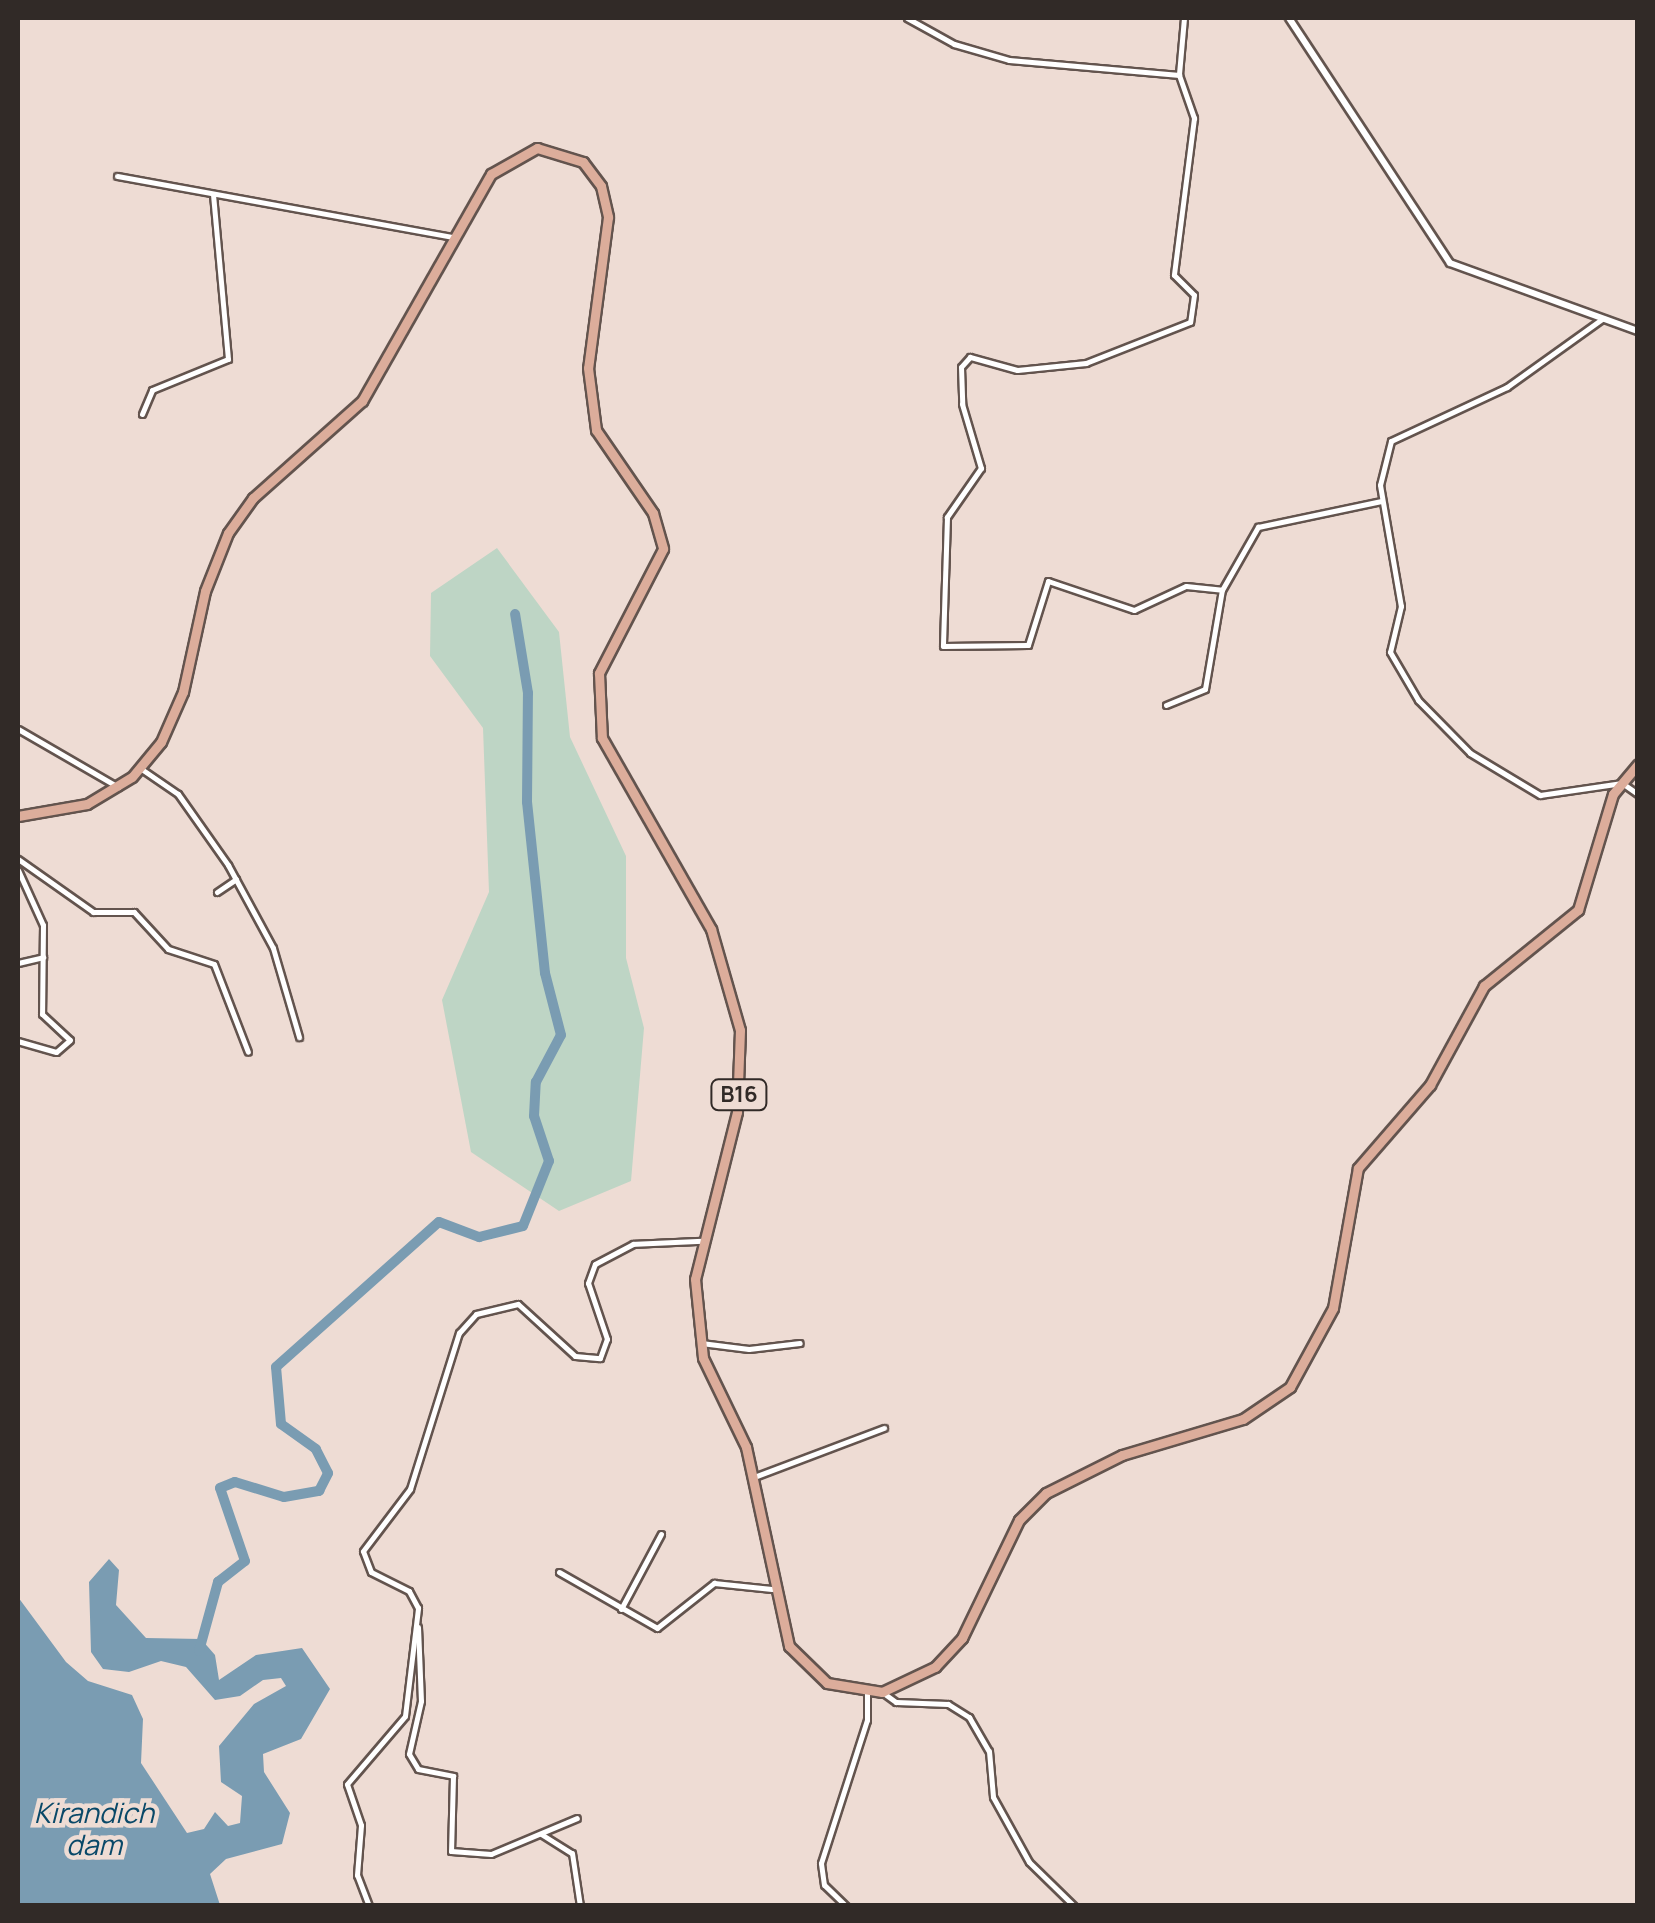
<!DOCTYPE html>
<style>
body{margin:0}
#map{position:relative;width:1655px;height:1923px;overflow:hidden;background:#eedcd4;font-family:Manrope,sans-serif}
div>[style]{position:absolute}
.green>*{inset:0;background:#bed5c5}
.water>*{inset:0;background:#7a9cb2}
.river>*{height:10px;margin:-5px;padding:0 5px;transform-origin:5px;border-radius:5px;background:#7a9cb2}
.roads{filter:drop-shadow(2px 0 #63544e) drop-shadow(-2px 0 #63544e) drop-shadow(0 2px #63544e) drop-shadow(0 -2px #63544e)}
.minor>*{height:5px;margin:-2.5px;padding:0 2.5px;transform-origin:2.5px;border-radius:2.5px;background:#fff}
.tertiary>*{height:6px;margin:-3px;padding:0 3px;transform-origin:3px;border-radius:3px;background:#fff}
.primary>*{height:9px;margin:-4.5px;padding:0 4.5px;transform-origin:4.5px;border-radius:4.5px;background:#dcad9b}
span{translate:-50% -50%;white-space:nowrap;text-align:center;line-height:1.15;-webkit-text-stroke:9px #eedcd4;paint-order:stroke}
.shield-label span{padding:2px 8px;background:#eedcd4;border:2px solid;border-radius:8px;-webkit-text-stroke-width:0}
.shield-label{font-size:22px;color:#312a27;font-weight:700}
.water-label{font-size:28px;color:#094868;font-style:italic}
.frame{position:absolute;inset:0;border:20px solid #312a27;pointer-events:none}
</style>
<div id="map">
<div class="green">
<div style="clip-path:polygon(497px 548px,559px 632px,570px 737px,626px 856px,626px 958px,644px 1028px,631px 1181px,559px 1211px,471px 1152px,442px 1000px,489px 892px,483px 728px,430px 656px,431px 593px)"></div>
</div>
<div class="water">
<div style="clip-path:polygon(109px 1559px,119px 1570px,116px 1605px,146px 1638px,201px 1639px,215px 1655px,219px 1680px,256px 1655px,302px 1648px,330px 1689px,301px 1739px,263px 1754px,264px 1772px,290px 1813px,282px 1844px,226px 1859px,210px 1874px,220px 1905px,18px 1905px,18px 1597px,66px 1662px,88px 1681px,132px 1695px,143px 1719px,141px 1763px,187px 1833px,204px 1829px,215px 1812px,228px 1826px,240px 1823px,242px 1796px,221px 1782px,219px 1746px,254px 1704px,286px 1686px,281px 1678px,263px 1680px,240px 1696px,215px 1700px,186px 1667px,161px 1661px,129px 1672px,103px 1669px,91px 1652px,89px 1582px)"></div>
</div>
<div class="river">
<div style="left:199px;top:1651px;width:72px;rotate:-74.6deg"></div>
<div style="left:218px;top:1582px;width:34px;rotate:-38deg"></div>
<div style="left:245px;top:1561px;width:77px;rotate:-108.9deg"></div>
<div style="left:220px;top:1488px;width:16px;rotate:-22deg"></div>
<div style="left:235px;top:1482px;width:51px;rotate:17deg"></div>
<div style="left:284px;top:1497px;width:36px;rotate:-10deg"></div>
<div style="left:319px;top:1491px;width:20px;rotate:-63deg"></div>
<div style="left:328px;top:1473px;width:27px;rotate:-117deg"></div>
<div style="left:316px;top:1449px;width:43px;rotate:-144.5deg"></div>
<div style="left:281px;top:1424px;width:57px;rotate:-95deg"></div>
<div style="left:276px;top:1367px;width:218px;rotate:-41.7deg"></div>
<div style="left:439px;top:1222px;width:43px;rotate:20.6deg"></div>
<div style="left:479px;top:1237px;width:45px;rotate:-14deg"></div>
<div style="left:523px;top:1226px;width:70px;rotate:-68.2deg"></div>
<div style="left:549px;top:1161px;width:47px;rotate:-108.4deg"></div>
<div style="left:534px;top:1116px;width:34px;rotate:-87deg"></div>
<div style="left:536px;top:1082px;width:53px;rotate:-62deg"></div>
<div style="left:561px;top:1035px;width:64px;rotate:-104.5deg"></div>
<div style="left:545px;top:973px;width:172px;rotate:-96deg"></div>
<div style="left:527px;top:802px;width:109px;rotate:-89.5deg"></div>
<div style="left:528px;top:693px;width:80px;rotate:-99.3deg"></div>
</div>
<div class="roads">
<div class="minor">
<div style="left:907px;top:18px;width:54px;rotate:29deg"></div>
<div style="left:954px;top:44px;width:57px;rotate:16.2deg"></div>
<div style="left:1009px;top:60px;width:171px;rotate:5deg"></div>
<div style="left:1179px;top:75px;width:46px;rotate:70.8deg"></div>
<div style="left:1194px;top:118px;width:158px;rotate:97.3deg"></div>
<div style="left:1174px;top:275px;width:28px;rotate:45deg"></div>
<div style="left:1194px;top:295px;width:27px;rotate:98deg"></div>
<div style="left:1190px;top:322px;width:112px;rotate:158.5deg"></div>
<div style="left:1086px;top:363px;width:69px;rotate:174.2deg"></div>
<div style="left:1017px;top:370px;width:49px;rotate:-164.5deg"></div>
<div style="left:970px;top:357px;width:13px;rotate:132deg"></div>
<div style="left:961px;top:367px;width:37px;rotate:88deg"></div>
<div style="left:962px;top:404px;width:67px;rotate:73.5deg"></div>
<div style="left:981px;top:468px;width:60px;rotate:124.8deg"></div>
<div style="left:947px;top:517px;width:129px;rotate:91.8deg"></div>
<div style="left:943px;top:646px;width:85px;rotate:-0.7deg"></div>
<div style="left:1028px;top:645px;width:67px;rotate:-72.6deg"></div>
<div style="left:1048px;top:581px;width:91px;rotate:18.6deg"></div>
<div style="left:1134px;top:610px;width:57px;rotate:-24.8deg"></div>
<div style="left:1186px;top:586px;width:36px;rotate:6deg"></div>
<div style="left:1179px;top:74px;width:56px;rotate:-84.9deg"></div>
<div style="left:117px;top:176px;width:342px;rotate:10.3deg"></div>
<div style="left:1602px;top:319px;width:117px;rotate:144.4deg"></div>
<div style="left:1507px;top:387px;width:128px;rotate:155deg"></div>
<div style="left:1391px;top:441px;width:45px;rotate:104deg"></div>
<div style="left:1380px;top:485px;width:123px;rotate:80.2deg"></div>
<div style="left:1401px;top:606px;width:47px;rotate:103.4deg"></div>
<div style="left:1390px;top:652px;width:56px;rotate:59.7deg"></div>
<div style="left:1418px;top:700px;width:74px;rotate:45.5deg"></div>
<div style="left:1470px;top:753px;width:82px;rotate:31deg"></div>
<div style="left:1540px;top:795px;width:83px;rotate:-8.3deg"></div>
<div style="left:1622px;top:783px;width:19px;rotate:35deg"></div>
<div style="left:142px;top:414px;width:26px;rotate:-67deg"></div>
<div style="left:152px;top:390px;width:82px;rotate:-22.2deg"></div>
<div style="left:228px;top:359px;width:165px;rotate:-95.2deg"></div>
<div style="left:1166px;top:705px;width:42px;rotate:-22.3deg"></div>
<div style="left:1205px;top:689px;width:100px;rotate:-80.3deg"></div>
<div style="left:1222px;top:590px;width:73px;rotate:-60.3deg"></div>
<div style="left:1258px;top:527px;width:126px;rotate:-11.9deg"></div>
<div style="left:18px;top:729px;width:116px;rotate:30.1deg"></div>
<div style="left:140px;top:768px;width:46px;rotate:34.4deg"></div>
<div style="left:178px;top:794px;width:87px;rotate:54.8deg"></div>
<div style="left:228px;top:865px;width:94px;rotate:61.5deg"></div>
<div style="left:273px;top:948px;width:93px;rotate:73.7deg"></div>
<div style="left:18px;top:859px;width:92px;rotate:35.2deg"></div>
<div style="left:93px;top:912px;width:41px"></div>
<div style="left:134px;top:912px;width:50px;rotate:47.4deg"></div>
<div style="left:168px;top:949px;width:48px;rotate:18.1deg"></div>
<div style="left:214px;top:964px;width:94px;rotate:68.9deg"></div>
<div style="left:18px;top:870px;width:60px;rotate:65.6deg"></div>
<div style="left:43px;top:925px;width:89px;rotate:90.6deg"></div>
<div style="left:42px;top:1014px;width:38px;rotate:43deg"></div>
<div style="left:70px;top:1040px;width:18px;rotate:139deg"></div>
<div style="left:56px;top:1052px;width:40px;rotate:-164deg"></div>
<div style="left:217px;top:892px;width:23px;rotate:-34deg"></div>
<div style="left:18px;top:963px;width:26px;rotate:-13deg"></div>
<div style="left:701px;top:1343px;width:48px;rotate:7.1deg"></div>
<div style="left:749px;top:1349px;width:51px;rotate:-6.7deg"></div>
<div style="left:754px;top:1477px;width:139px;rotate:-20.7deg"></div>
<div style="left:559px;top:1572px;width:113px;rotate:29.7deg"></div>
<div style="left:657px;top:1628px;width:73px;rotate:-38.3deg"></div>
<div style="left:714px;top:1583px;width:58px;rotate:5.9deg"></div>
<div style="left:621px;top:1609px;width:85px;rotate:-61.9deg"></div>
<div style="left:418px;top:1627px;width:74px;rotate:87.7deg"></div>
<div style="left:421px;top:1701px;width:54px;rotate:102.8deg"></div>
<div style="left:409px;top:1754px;width:17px;rotate:59deg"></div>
<div style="left:418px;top:1769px;width:36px;rotate:11deg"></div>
<div style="left:453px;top:1776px;width:75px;rotate:91.5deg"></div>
<div style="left:451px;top:1851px;width:40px;rotate:4.3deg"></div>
<div style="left:491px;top:1854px;width:93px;rotate:-22.7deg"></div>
<div style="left:882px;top:1692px;width:17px;rotate:36deg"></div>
<div style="left:896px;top:1702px;width:52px;rotate:2.2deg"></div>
<div style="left:948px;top:1704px;width:25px;rotate:32deg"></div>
<div style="left:969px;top:1717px;width:39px;rotate:60deg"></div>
<div style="left:989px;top:1751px;width:46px;rotate:85deg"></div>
<div style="left:993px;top:1797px;width:74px;rotate:61deg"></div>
<div style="left:1029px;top:1862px;width:63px;rotate:44.4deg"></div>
<div style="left:541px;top:1834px;width:36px;rotate:32deg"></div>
<div style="left:572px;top:1853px;width:54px;rotate:81.4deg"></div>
<div style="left:369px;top:1906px;width:33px;rotate:-111deg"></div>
<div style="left:357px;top:1875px;width:50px;rotate:-85.4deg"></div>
<div style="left:361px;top:1825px;width:43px;rotate:-108.9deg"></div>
<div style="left:347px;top:1784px;width:89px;rotate:-49.5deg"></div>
<div style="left:405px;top:1716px;width:109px;rotate:-83.1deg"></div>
<div style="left:418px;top:1608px;width:19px;rotate:-118deg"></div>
<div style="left:409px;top:1591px;width:42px;rotate:-153.4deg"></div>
<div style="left:371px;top:1572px;width:22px;rotate:-111deg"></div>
<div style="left:363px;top:1551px;width:78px;rotate:-52.8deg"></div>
<div style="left:410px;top:1489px;width:164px;rotate:-72.6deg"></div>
<div style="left:459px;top:1333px;width:25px;rotate:-48deg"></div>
<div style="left:476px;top:1314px;width:43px;rotate:-13.4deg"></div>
<div style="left:518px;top:1304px;width:77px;rotate:42.4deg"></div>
<div style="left:575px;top:1356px;width:25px;rotate:5deg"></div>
<div style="left:600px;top:1358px;width:20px;rotate:-70deg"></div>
<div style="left:607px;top:1339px;width:59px;rotate:-108.7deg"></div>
<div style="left:588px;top:1283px;width:20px;rotate:-70deg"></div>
<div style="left:595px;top:1264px;width:43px;rotate:-27.8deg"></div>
<div style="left:633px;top:1244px;width:67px;rotate:-2.6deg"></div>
<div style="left:846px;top:1906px;width:30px;rotate:-136deg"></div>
<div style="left:824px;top:1885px;width:22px;rotate:-98deg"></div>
<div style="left:821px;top:1863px;width:150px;rotate:-72.2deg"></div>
<div style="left:867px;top:1720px;width:28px;rotate:-90deg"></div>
</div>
<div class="tertiary">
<div style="left:1289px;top:18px;width:293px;rotate:56.7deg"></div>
<div style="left:1450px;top:263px;width:200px;rotate:19.9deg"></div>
</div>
<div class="primary">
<div style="left:18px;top:816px;width:70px;rotate:-9.9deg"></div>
<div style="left:87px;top:804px;width:52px;rotate:-31deg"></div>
<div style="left:132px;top:777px;width:45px;rotate:-50.4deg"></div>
<div style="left:161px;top:742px;width:55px;rotate:-66.3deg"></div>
<div style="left:183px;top:692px;width:103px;rotate:-77.7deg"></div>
<div style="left:205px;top:591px;width:62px;rotate:-68.4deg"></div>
<div style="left:228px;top:533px;width:43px;rotate:-54.5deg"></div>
<div style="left:253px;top:498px;width:146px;rotate:-41.7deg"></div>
<div style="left:362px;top:401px;width:261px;rotate:-60.4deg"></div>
<div style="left:491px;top:174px;width:53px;rotate:-29.5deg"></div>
<div style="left:537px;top:148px;width:48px;rotate:16.9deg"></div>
<div style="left:583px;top:162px;width:30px;rotate:53deg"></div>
<div style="left:601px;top:186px;width:32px;rotate:77deg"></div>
<div style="left:608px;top:217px;width:152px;rotate:97.5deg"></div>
<div style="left:588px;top:368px;width:63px;rotate:82.6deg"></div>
<div style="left:596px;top:430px;width:101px;rotate:55.5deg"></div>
<div style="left:653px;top:513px;width:37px;rotate:74deg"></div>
<div style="left:663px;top:549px;width:140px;rotate:117.3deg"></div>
<div style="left:599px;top:673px;width:65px;rotate:87.4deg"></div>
<div style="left:602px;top:738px;width:220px;rotate:60.3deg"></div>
<div style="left:711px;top:929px;width:105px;rotate:74deg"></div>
<div style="left:740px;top:1030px;width:82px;rotate:92.1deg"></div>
<div style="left:737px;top:1112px;width:172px;rotate:104.1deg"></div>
<div style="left:695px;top:1279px;width:79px;rotate:84.2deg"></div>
<div style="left:703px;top:1358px;width:99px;rotate:64.2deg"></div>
<div style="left:746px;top:1447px;width:204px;rotate:77.8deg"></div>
<div style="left:789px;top:1646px;width:53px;rotate:44.2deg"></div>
<div style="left:827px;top:1683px;width:56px;rotate:9.3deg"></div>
<div style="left:882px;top:1692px;width:59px;rotate:-25.3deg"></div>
<div style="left:935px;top:1667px;width:40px;rotate:-47deg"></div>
<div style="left:962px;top:1638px;width:131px;rotate:-64.2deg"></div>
<div style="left:1019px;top:1520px;width:38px;rotate:-45deg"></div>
<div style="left:1046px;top:1493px;width:85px;rotate:-26.6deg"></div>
<div style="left:1122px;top:1455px;width:126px;rotate:-16.6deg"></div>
<div style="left:1243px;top:1419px;width:57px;rotate:-34.2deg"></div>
<div style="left:1290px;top:1387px;width:90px;rotate:-61.4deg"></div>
<div style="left:1333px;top:1308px;width:142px;rotate:-79.9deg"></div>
<div style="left:1358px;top:1168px;width:110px;rotate:-49.1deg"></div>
<div style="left:1430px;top:1085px;width:113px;rotate:-61.4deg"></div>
<div style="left:1484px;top:986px;width:121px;rotate:-39deg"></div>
<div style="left:1578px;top:910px;width:121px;rotate:-73.2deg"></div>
<div style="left:1613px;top:794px;width:39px;rotate:-50deg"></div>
</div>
</div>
<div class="shield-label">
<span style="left:739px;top:1095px">B16</span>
</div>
<div class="water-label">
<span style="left:94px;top:1828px">Kirandich<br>dam</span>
</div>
<div class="frame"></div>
</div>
